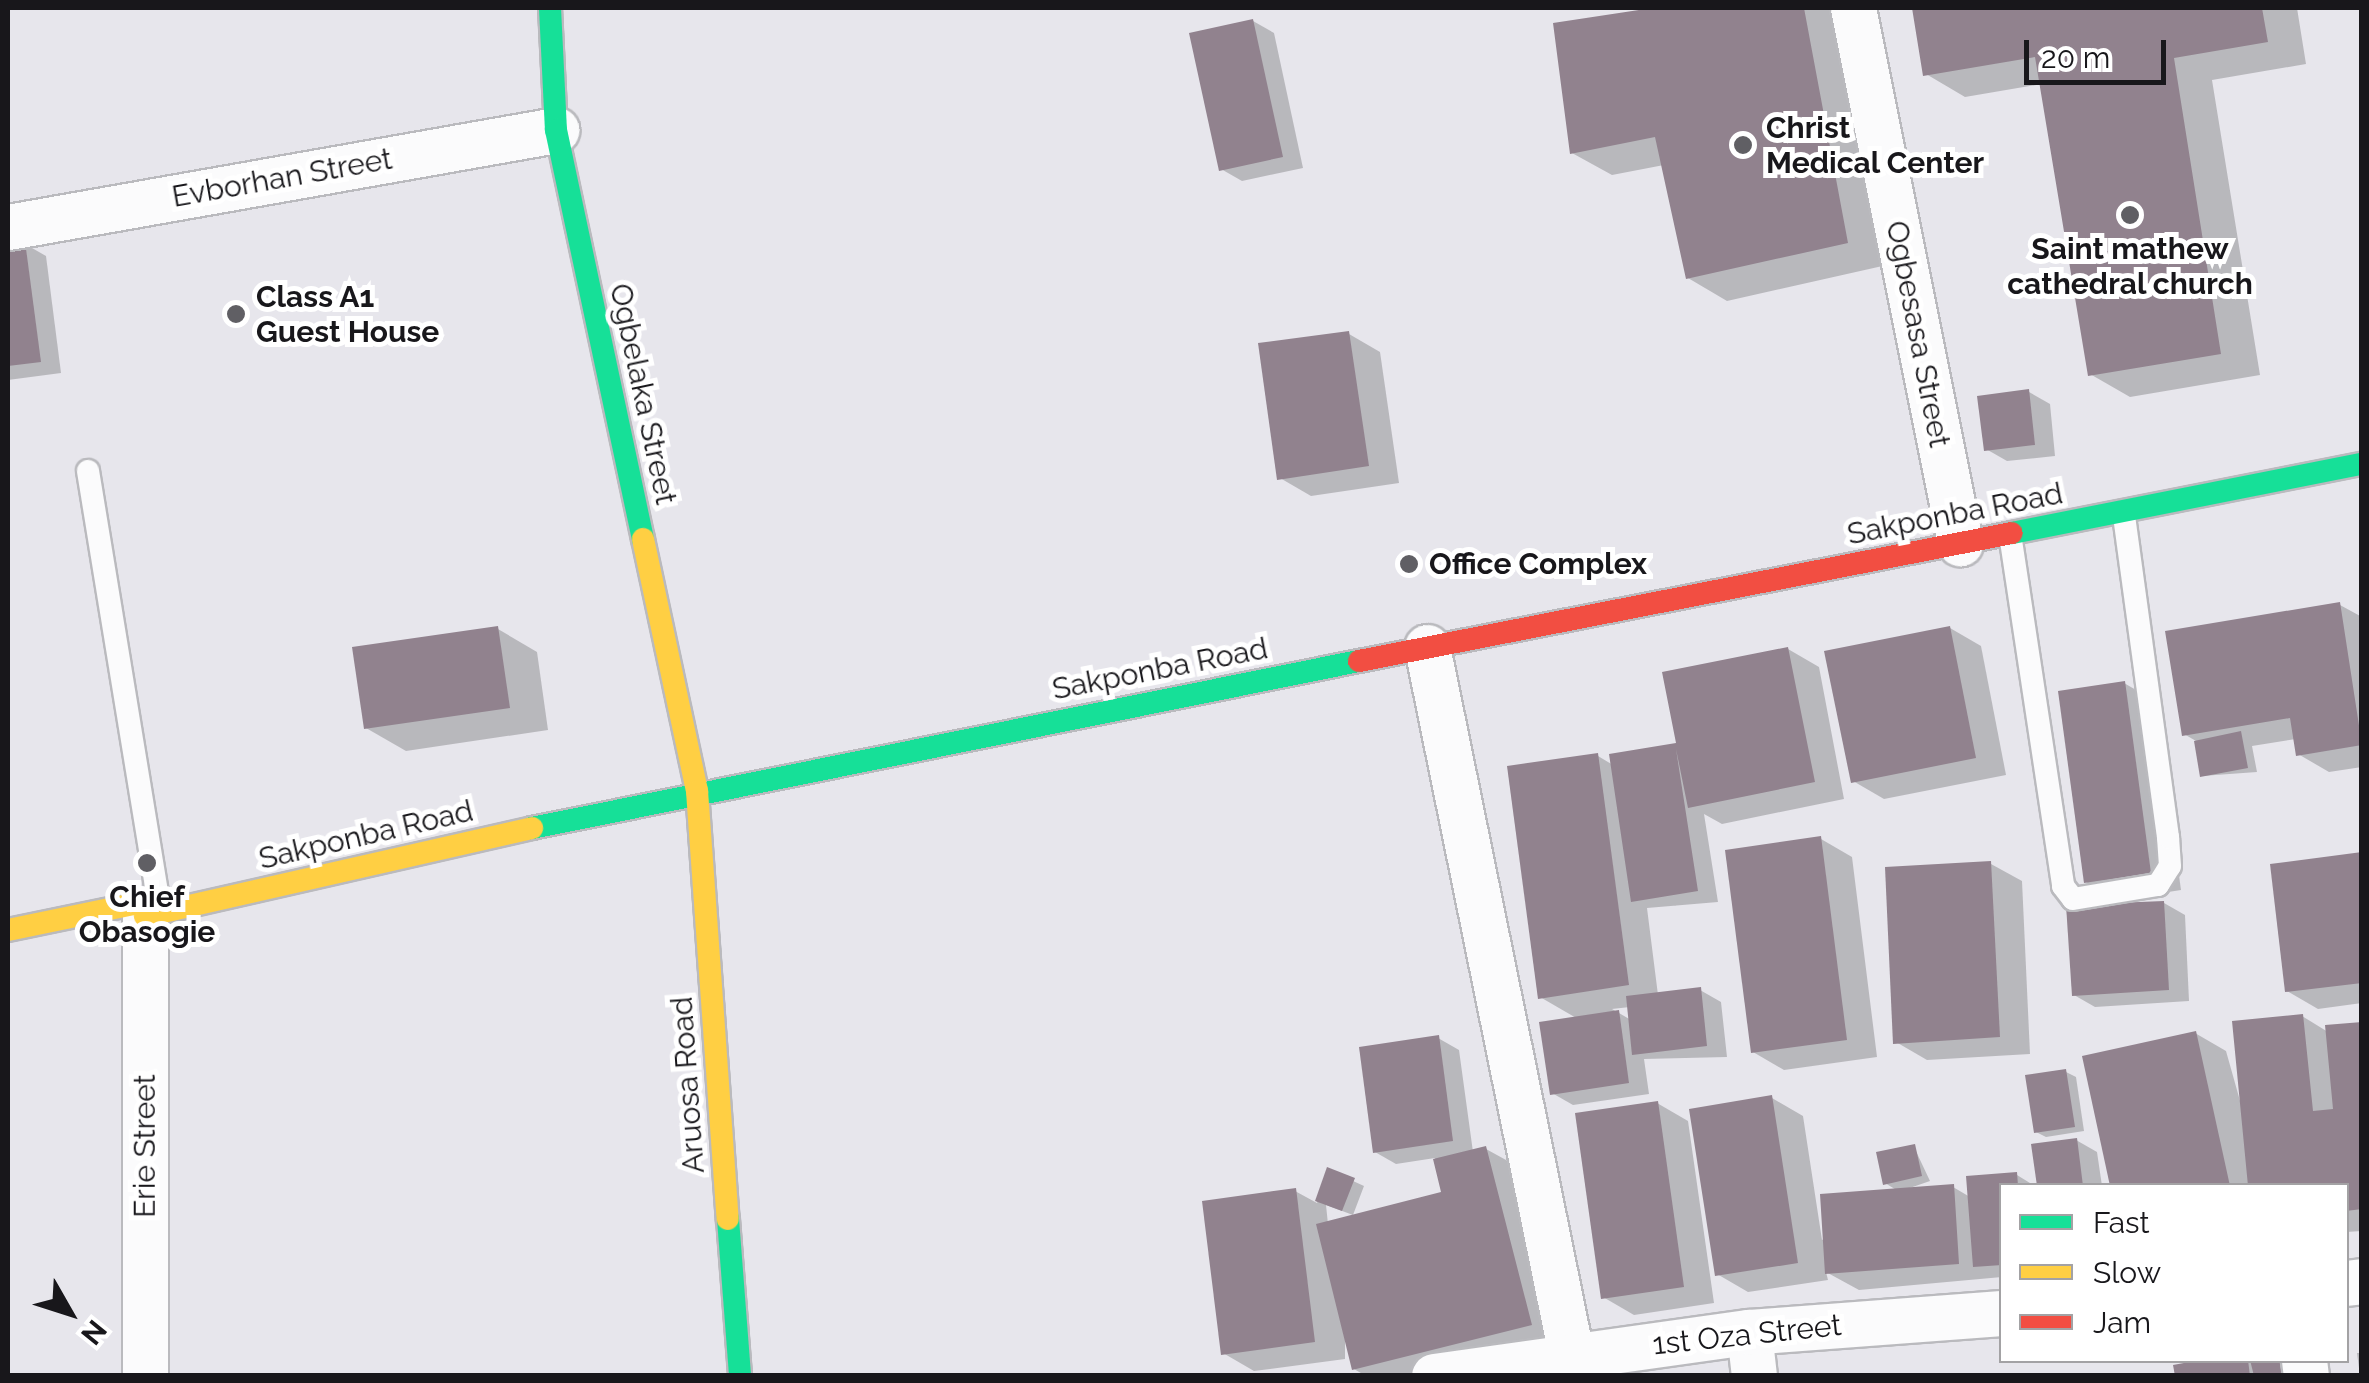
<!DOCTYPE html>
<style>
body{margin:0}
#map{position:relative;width:2369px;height:1383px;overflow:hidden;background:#e7e6ec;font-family:Raleway,sans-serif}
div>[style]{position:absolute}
.shadow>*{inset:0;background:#0003}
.building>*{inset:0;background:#91828e}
.roads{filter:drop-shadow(2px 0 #bababe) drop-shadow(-2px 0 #bababe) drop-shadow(0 2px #bababe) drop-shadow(0 -2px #bababe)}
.lane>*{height:22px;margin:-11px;padding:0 11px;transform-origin:11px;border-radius:11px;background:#fbfbfc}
.street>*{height:45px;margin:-22.5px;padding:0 22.5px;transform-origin:22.5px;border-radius:22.5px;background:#fbfbfc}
.fast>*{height:22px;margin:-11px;padding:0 11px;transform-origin:11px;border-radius:11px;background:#16e098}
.slow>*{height:22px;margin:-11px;padding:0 11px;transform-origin:11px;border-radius:11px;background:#ffcf43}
.jam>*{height:22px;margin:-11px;padding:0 11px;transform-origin:11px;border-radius:11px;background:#f24e42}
.dots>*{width:28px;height:28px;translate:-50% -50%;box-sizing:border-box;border:5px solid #fff;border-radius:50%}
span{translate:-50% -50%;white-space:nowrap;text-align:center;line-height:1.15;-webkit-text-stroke:10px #fff;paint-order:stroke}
.poi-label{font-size:30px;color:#18171b;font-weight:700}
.left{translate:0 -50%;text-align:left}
.street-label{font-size:30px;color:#18171b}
.frame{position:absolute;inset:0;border:10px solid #18171b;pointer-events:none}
.legend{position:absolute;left:1999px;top:1183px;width:350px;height:180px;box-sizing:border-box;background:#fff;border:2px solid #a3a2a4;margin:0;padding:12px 18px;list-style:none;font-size:30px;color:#18171b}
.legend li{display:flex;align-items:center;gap:20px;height:50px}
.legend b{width:50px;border:2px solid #a3a2a4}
.north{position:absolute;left:20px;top:1263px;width:100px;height:100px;-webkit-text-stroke:8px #fff;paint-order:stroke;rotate:129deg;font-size:28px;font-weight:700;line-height:40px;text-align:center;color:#18171b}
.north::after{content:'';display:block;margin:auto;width:35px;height:45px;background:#18171b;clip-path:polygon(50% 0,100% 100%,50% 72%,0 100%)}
.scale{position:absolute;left:2024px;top:40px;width:142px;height:45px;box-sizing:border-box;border:5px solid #18171b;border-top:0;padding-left:12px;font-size:30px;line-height:35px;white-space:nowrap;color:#18171b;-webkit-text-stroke:8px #fff;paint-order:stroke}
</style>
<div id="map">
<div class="shadow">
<div style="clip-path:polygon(1668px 8px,1834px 8px,1887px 265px,1727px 301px,1688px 278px,1664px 165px,1612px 175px,1572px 153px,1556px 25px)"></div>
<div style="clip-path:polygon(1915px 8px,2297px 8px,2306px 64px,2212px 80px,2260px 375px,2130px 397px,2090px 374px,2042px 84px,1965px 97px,1926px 74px)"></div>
<div style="clip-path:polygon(1253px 21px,1274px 33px,1303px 168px,1242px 181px,1221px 169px)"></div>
<div style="clip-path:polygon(25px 244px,46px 256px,61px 373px,8px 380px,8px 246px)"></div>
<div style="clip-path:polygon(1349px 334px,1380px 352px,1399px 483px,1311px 496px,1280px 478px)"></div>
<div style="clip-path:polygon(2029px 392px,2050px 404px,2055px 456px,2007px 461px,1986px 449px)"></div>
<div style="clip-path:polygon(2340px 605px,2362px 617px,2362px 767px,2329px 772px,2298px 754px,2296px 739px,2252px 746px,2257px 772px,2202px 776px,2196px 741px,2184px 734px)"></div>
<div style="clip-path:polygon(1950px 628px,1981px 646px,2006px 775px,1884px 799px,1853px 781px)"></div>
<div style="clip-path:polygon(498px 629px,537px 652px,548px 730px,406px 751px,366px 728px)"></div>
<div style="clip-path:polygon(evenodd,1788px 649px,1819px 667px,1844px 799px,1722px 824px,1704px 814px,1718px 902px,1647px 908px,1658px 995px,1700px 990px,1721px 1002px,1727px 1057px,1644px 1059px,1649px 1094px,1573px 1105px,1552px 1093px,1578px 1019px,1540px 997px,1598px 756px,1613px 765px,1674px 745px,1788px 649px,1630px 1007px,1631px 1020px,1612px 1009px,1630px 1007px)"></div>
<div style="clip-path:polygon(2124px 683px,2155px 701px,2181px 890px,2117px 900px,2086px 882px)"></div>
<div style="clip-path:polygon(1821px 839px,1852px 857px,1877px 1057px,1784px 1070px,1753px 1052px)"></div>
<div style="clip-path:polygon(2362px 855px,2362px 1003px,2318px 1009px,2287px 991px)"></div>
<div style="clip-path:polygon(1991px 864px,2022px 881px,2030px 1054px,1927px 1060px,1896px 1042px)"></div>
<div style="clip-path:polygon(2164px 903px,2185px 915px,2189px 1001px,2095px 1007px,2074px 995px)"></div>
<div style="clip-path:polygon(2302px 1016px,2328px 1032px,2362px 1024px,2362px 1231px,2346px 1232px,2346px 1186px,2113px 1186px,2195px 1033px,2226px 1051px,2244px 1115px)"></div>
<div style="clip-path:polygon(1438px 1038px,1459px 1050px,1473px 1152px,1486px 1149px,1517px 1166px,1561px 1342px,1429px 1376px,1366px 1376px,1354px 1369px,1345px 1331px,1345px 1359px,1254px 1371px,1223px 1353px,1295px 1191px,1317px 1203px,1329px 1170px,1364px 1186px,1353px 1215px,1326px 1205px,1328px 1224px,1444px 1194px,1435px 1158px,1396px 1164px,1375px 1152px)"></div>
<div style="clip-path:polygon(2066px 1072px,2076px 1077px,2084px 1131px,2046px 1137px,2036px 1132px)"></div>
<div style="clip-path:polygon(1772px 1098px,1803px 1116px,1822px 1240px,1898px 1191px,1885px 1183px,1914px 1147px,1930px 1181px,1904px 1190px,1953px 1187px,1970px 1197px,2017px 1175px,2035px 1186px,2002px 1186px,2002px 1277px,1859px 1290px,1826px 1272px,1828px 1280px,1748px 1292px,1717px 1274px)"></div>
<div style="clip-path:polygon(1657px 1103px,1688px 1121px,1714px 1303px,1634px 1315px,1603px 1297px)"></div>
<div style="clip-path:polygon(2076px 1140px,2097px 1152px,2102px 1186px,2039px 1186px)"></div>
<div style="clip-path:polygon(2357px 1353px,2362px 1353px,2362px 1376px,2360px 1376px)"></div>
<div style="clip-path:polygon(2215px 1360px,2286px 1360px,2290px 1376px,2177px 1376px)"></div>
</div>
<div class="building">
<div style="clip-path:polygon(1652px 8px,1804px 8px,1848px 243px,1686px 279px,1655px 137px,1570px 154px,1553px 23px)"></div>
<div style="clip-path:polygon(1912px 8px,2262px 8px,2268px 42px,2174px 58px,2221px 354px,2088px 376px,2035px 57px,1923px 76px)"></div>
<div style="clip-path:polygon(1253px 19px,1283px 157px,1219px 171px,1189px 33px)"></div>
<div style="clip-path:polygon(25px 241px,41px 362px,8px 366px,8px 244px)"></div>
<div style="clip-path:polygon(1349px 331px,1369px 466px,1277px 480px,1258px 343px)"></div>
<div style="clip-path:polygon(2029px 389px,2035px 445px,1984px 451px,1977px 396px)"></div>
<div style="clip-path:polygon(2340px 602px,2362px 745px,2296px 756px,2290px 718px,2182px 736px,2165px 631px)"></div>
<div style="clip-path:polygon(498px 626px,510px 708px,364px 729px,352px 647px)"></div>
<div style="clip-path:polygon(1950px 626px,1976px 758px,1851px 783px,1824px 651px)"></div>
<div style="clip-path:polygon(1788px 647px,1815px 782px,1688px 808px,1676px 749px,1698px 891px,1631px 902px,1609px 754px,1676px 743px,1662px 672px)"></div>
<div style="clip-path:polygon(2125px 681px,2151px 873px,2084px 883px,2058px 691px)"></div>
<div style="clip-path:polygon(2241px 731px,2248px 768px,2200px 777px,2194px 741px)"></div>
<div style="clip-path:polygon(1598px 753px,1629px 985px,1538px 999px,1507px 766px)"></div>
<div style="clip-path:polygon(1821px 836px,1847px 1040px,1751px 1053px,1725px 850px)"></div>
<div style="clip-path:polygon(2362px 852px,2362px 983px,2285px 992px,2270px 864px)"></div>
<div style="clip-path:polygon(1991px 861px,2000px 1037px,1893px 1044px,1885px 867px)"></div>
<div style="clip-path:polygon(2164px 901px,2169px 990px,2072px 996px,2066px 905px)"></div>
<div style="clip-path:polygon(1701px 987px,1707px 1046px,1632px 1055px,1626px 996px)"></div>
<div style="clip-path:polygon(1619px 1010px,1629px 1083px,1550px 1095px,1539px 1022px)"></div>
<div style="clip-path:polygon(2303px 1014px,2313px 1111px,2333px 1109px,2325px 1025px,2362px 1022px,2362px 1209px,2346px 1211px,2346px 1186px,2248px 1186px,2232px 1021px)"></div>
<div style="clip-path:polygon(2196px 1031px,2230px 1186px,2110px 1186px,2082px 1056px)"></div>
<div style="clip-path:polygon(1439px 1035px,1453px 1141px,1373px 1153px,1359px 1047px)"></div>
<div style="clip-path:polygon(2066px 1069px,2075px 1127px,2034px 1133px,2025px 1075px)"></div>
<div style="clip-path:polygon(1772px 1095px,1798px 1263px,1715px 1276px,1689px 1109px)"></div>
<div style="clip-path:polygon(1658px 1101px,1684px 1287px,1601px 1299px,1575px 1113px)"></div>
<div style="clip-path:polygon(2077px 1138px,2083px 1186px,2037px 1186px,2031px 1144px)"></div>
<div style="clip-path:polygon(1915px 1144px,1922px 1176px,1883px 1185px,1876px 1152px)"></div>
<div style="clip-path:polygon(1486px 1146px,1532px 1325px,1352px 1370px,1316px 1224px,1441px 1192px,1433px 1159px)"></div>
<div style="clip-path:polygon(1327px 1167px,1355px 1178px,1342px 1211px,1315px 1201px)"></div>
<div style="clip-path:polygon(2017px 1172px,2018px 1186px,2002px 1186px,2002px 1265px,1973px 1267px,1966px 1176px)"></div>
<div style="clip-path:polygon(1954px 1184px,1959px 1264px,1825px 1274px,1820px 1194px)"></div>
<div style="clip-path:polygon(1296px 1188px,1315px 1342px,1221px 1355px,1202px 1201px)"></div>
<div style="clip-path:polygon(2200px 1360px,2248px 1360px,2250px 1376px,2175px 1376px,2173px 1365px)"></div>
<div style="clip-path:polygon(2250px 1360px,2279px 1360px,2283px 1376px,2254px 1376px)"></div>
</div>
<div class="roads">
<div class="lane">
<div style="left:88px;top:471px;width:434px;rotate:80.7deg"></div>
<div style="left:2010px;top:534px;width:356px;rotate:81.4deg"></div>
<div style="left:2063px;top:886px;width:16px;rotate:52deg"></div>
<div style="left:2073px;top:899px;width:86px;rotate:-9.4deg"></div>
<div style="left:2158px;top:885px;width:22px;rotate:-58deg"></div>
<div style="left:2170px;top:866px;width:29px;rotate:-94deg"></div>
<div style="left:2168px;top:837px;width:326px;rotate:-97.8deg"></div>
</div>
<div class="street">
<div style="left:1853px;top:8px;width:546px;rotate:78.69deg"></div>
<div style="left:8px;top:227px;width:557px;rotate:-10.04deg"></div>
<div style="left:1427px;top:647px;width:722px;rotate:78.49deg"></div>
<div style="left:2346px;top:1283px;width:16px;rotate:-7deg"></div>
<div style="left:1749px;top:1332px;width:44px;rotate:83.5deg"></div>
<div style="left:2304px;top:1360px;width:16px;rotate:83deg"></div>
<div style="left:145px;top:1376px;width:460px;rotate:-90deg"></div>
<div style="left:1434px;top:1376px;width:318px;rotate:-8deg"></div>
<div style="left:1749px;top:1332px;width:254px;rotate:-4.3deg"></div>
</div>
<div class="fast">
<div style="left:550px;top:8px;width:122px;rotate:87.2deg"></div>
<div style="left:556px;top:130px;width:418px;rotate:78deg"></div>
<div style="left:2012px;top:533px;width:357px;rotate:-11.2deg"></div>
<div style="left:532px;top:828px;width:844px;rotate:-11.42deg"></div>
<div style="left:728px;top:1219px;width:157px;rotate:85.6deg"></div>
</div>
<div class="slow">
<div style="left:643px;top:539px;width:258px;rotate:77.9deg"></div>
<div style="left:697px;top:791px;width:429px;rotate:85.9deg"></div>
<div style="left:8px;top:930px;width:153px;rotate:-11.7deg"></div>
<div style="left:158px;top:899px;width:21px;rotate:127deg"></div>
<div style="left:145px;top:916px;width:397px;rotate:-12.8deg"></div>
</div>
<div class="jam">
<div style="left:1359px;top:661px;width:665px;rotate:-11.09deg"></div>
</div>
</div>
<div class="dots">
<div style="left:1743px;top:145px;background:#605f64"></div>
<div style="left:2130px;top:215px;background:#605f64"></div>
<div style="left:236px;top:314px;background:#605f64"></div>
<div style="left:1409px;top:564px;background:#605f64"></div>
<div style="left:147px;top:863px;background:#605f64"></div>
</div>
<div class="poi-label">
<span class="left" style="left:1766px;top:145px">Christ<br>Medical Center</span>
<span style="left:2130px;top:266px">Saint mathew<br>cathedral church</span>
<span class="left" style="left:256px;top:314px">Class A1<br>Guest House</span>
<span class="left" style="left:1429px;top:564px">Office Complex</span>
<span style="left:147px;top:914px">Chief<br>Obasogie</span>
</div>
<div class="street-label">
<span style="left:282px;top:178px;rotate:-10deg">Evborhan Street</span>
<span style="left:1918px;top:334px;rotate:79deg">Ogbesasa Street</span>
<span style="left:643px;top:394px;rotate:78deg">Ogbelaka Street</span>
<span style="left:1955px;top:514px;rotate:-11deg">Sakponba Road</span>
<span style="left:1160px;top:669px;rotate:-11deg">Sakponba Road</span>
<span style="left:366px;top:835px;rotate:-13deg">Sakponba Road</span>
<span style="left:688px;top:1085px;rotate:-94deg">Aruosa Road</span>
<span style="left:145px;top:1146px;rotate:-90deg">Erie Street</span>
<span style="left:1747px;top:1335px;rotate:-6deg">1st Oza Street</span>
</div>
<div class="frame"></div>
<ul class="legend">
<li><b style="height:12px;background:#16e098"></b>Fast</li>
<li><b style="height:12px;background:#ffcf43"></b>Slow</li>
<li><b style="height:12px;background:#f24e42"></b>Jam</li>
</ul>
<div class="north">N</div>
<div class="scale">20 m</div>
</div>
